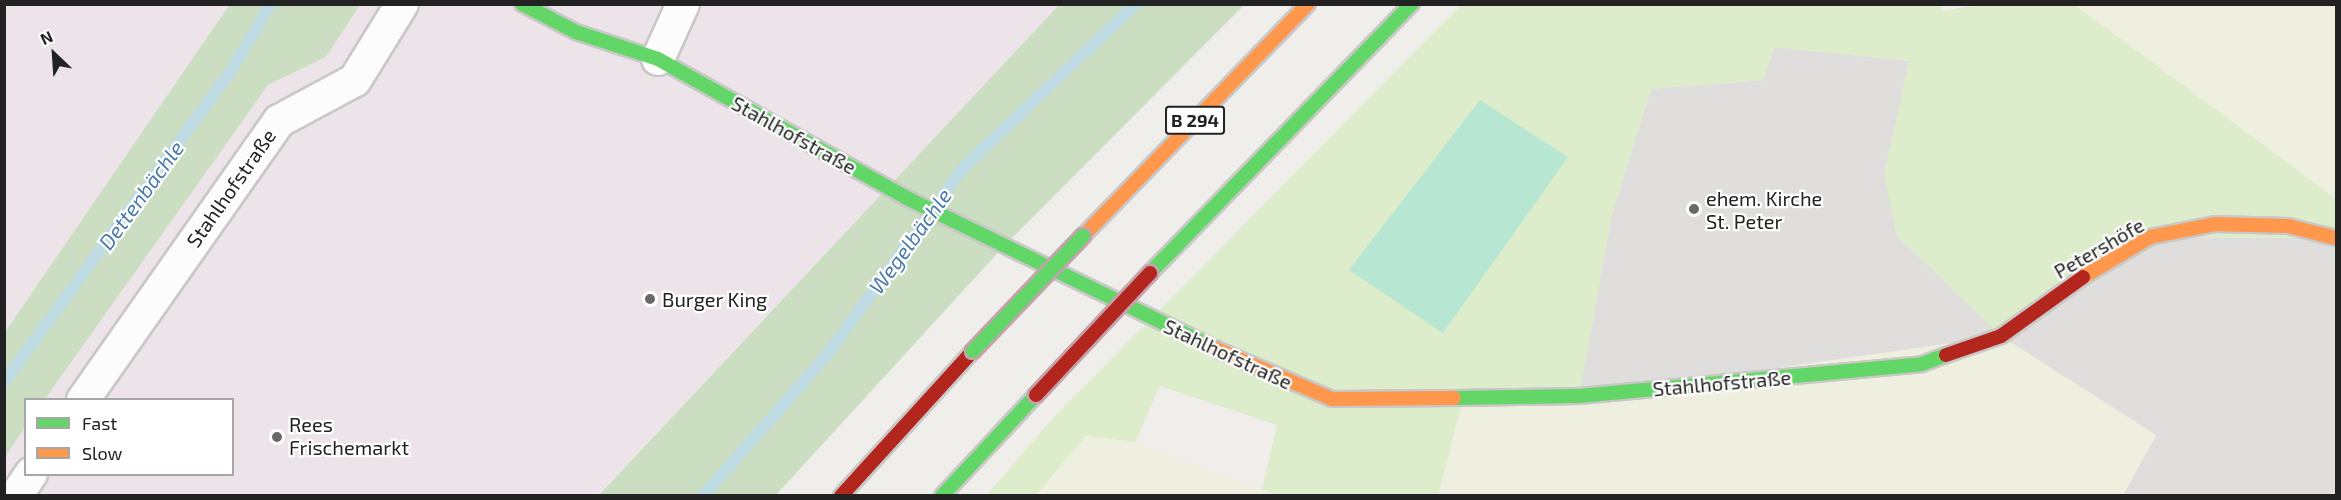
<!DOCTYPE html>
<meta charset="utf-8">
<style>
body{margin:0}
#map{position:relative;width:2341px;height:500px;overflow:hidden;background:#f0eeeb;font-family:"Exo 2",sans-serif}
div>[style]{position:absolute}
.residential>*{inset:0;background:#dfdedc}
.industrial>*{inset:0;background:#ede4e9}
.farmland>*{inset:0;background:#efefdf}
.grass>*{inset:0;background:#ddeccb}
.forest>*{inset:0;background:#cbdec1}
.pitch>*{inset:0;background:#b7e6d2}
.stream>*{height:12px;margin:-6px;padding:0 6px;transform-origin:6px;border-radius:6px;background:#bfdbe3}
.roads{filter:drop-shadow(2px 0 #c9c8c7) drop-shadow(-2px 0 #c9c8c7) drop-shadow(0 2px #c9c8c7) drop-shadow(0 -2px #c9c8c7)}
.street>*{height:32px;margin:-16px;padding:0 16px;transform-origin:16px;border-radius:16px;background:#fdfcfc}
.fast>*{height:14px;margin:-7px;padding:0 7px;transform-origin:7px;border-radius:7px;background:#63d668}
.slow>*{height:14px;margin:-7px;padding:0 7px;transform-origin:7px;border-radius:7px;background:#ff974d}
.jam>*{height:14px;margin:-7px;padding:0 7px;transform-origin:7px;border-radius:7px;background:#b3261e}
.bridges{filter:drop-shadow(2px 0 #c5a2ac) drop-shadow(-2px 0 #c5a2ac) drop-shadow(0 2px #c5a2ac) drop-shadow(0 -2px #c5a2ac)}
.fast-bridge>*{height:14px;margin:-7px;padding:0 7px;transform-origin:7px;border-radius:7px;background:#63d668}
.jam-bridge>*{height:14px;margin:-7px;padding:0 7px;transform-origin:7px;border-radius:7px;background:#b3261e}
.dots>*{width:16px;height:16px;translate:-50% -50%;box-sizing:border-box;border:3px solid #fff;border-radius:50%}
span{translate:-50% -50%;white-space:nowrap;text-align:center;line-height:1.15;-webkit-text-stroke:4.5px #fff;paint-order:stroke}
.shield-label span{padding:2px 4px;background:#fff;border:2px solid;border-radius:4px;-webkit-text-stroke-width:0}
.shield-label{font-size:18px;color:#222;font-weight:700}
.street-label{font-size:20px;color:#222}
.poi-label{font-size:20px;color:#222}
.left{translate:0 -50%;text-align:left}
.water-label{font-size:21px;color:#4a7aab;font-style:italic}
.frame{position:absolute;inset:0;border:6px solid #222;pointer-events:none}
.legend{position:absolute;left:24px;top:398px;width:210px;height:78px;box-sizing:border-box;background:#fff;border:2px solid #a7a7a7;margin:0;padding:8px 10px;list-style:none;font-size:18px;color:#222}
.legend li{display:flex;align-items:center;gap:12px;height:30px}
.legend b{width:30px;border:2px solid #a7a7a7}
.north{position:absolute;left:24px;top:24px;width:60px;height:60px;-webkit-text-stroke:4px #fff;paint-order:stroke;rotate:335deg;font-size:16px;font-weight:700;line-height:24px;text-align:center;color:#222}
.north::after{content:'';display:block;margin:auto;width:21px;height:27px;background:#222;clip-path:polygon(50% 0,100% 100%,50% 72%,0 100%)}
</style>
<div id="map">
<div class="residential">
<div style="clip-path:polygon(1774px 47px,1910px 61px,1884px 175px,2150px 237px,2336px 238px,2336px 495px,2123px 495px,2156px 435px,2079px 388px,1579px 396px,1612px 214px,1651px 89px,1763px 80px)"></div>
</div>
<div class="industrial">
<div style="clip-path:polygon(5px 5px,230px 5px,5px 332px)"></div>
<div style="clip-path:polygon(360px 5px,1059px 5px,598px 495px,5px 496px,5px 457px,25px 427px,26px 474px,232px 474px,232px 400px,45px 399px,268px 85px,326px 57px)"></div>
</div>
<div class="farmland">
<div style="clip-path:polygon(2075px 5px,2336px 5px,2336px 199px)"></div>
<div style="clip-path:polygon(2001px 336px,2156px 435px,2123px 495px,1438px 496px,1464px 397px,1579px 396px)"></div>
<div style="clip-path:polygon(1086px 436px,1135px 442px,1276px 495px,1036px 496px)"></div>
</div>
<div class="grass">
<div style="clip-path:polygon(1461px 5px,1942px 5px,1941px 11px,1977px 5px,2075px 5px,2336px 199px,2336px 238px,2150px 237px,2001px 336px,1897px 236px,1884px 175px,1909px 61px,1774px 47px,1763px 80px,1651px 89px,1612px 214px,1579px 396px,1464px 397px,1438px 495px,1276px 495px,1262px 489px,1277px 425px,1160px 386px,1135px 442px,1086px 436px,1036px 495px,986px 496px,1052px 419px)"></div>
</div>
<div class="forest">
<div style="clip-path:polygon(230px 4px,360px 5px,326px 57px,268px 85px,45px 399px,26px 400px,25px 427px,5px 457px,5px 332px)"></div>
<div style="clip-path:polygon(1059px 5px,1244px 5px,1005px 245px,776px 495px,598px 496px)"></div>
</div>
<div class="pitch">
<div style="clip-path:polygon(1480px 100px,1568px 157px,1443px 333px,1349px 270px)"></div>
</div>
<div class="stream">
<div style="left:4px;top:382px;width:381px;rotate:-53.9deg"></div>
<div style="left:229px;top:74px;width:82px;rotate:-59deg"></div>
<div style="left:703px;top:496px;width:186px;rotate:-48.7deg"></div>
<div style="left:826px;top:356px;width:233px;rotate:-53.9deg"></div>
<div style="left:963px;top:168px;width:238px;rotate:-43.5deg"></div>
</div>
<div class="roads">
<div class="street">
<div style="left:658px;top:59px;width:60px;rotate:-65.6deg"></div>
<div style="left:83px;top:400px;width:341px;rotate:-54.9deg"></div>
<div style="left:279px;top:121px;width:86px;rotate:-28.3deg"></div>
<div style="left:355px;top:80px;width:89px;rotate:-58.3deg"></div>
<div style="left:16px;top:496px;width:27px;rotate:-56deg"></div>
</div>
<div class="fast">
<div style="left:522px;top:4px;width:61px;rotate:27.4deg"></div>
<div style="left:576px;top:32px;width:86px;rotate:18.2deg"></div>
<div style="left:658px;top:59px;width:287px;rotate:29.2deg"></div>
<div style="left:909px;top:199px;width:342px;rotate:26deg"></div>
<div style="left:1150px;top:273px;width:376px;rotate:-45.8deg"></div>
<div style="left:1454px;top:398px;width:125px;rotate:-0.9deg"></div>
<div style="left:1579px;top:396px;width:344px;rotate:-5.3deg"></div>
<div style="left:1922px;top:364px;width:26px;rotate:-21deg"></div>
<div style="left:942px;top:496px;width:138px;rotate:-47.1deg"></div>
</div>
<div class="slow">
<div style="left:1083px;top:236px;width:323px;rotate:-45.9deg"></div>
<div style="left:2083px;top:277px;width:78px;rotate:-30.8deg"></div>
<div style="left:2150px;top:237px;width:66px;rotate:-11.3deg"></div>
<div style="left:2215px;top:224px;width:73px;rotate:1.6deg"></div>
<div style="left:2288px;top:226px;width:49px;rotate:14deg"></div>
<div style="left:1216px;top:349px;width:126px;rotate:23.3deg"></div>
<div style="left:1332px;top:399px;width:122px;rotate:-0.5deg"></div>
</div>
<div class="jam">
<div style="left:1946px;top:355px;width:58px;rotate:-19.1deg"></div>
<div style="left:2001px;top:336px;width:101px;rotate:-35.7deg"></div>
<div style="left:841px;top:496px;width:196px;rotate:-47.7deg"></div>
</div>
</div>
<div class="bridges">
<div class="fast-bridge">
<div style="left:973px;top:351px;width:159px;rotate:-46.3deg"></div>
</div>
<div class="jam-bridge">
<div style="left:1036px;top:395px;width:167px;rotate:-46.9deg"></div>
</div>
</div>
<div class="dots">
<div style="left:1694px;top:209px;background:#6a6968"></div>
<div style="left:650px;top:299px;background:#6a6968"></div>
<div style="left:277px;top:437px;background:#6a6968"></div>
</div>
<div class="shield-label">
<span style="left:1195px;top:120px">B 294</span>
</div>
<div class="street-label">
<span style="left:794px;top:135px;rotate:29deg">Stahlhofstraße</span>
<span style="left:231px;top:188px;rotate:-55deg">Stahlhofstraße</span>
<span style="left:2099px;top:248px;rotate:-30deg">Petershöfe</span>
<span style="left:1228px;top:354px;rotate:25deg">Stahlhofstraße</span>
<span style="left:1722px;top:383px;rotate:-5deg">Stahlhofstraße</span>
</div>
<div class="poi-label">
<span class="left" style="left:1706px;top:210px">ehem. Kirche<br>St. Peter</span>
<span class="left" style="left:662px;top:299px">Burger King</span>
<span class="left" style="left:289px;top:436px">Rees<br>Frischemarkt</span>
</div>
<div class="water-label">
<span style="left:141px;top:195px;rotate:-54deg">Dettenbächle</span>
<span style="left:910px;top:241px;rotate:-54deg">Wegelbächle</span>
</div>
<div class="frame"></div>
<ul class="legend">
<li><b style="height:8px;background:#63d668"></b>Fast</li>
<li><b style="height:8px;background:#ff974d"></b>Slow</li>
</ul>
<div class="north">N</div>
</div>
